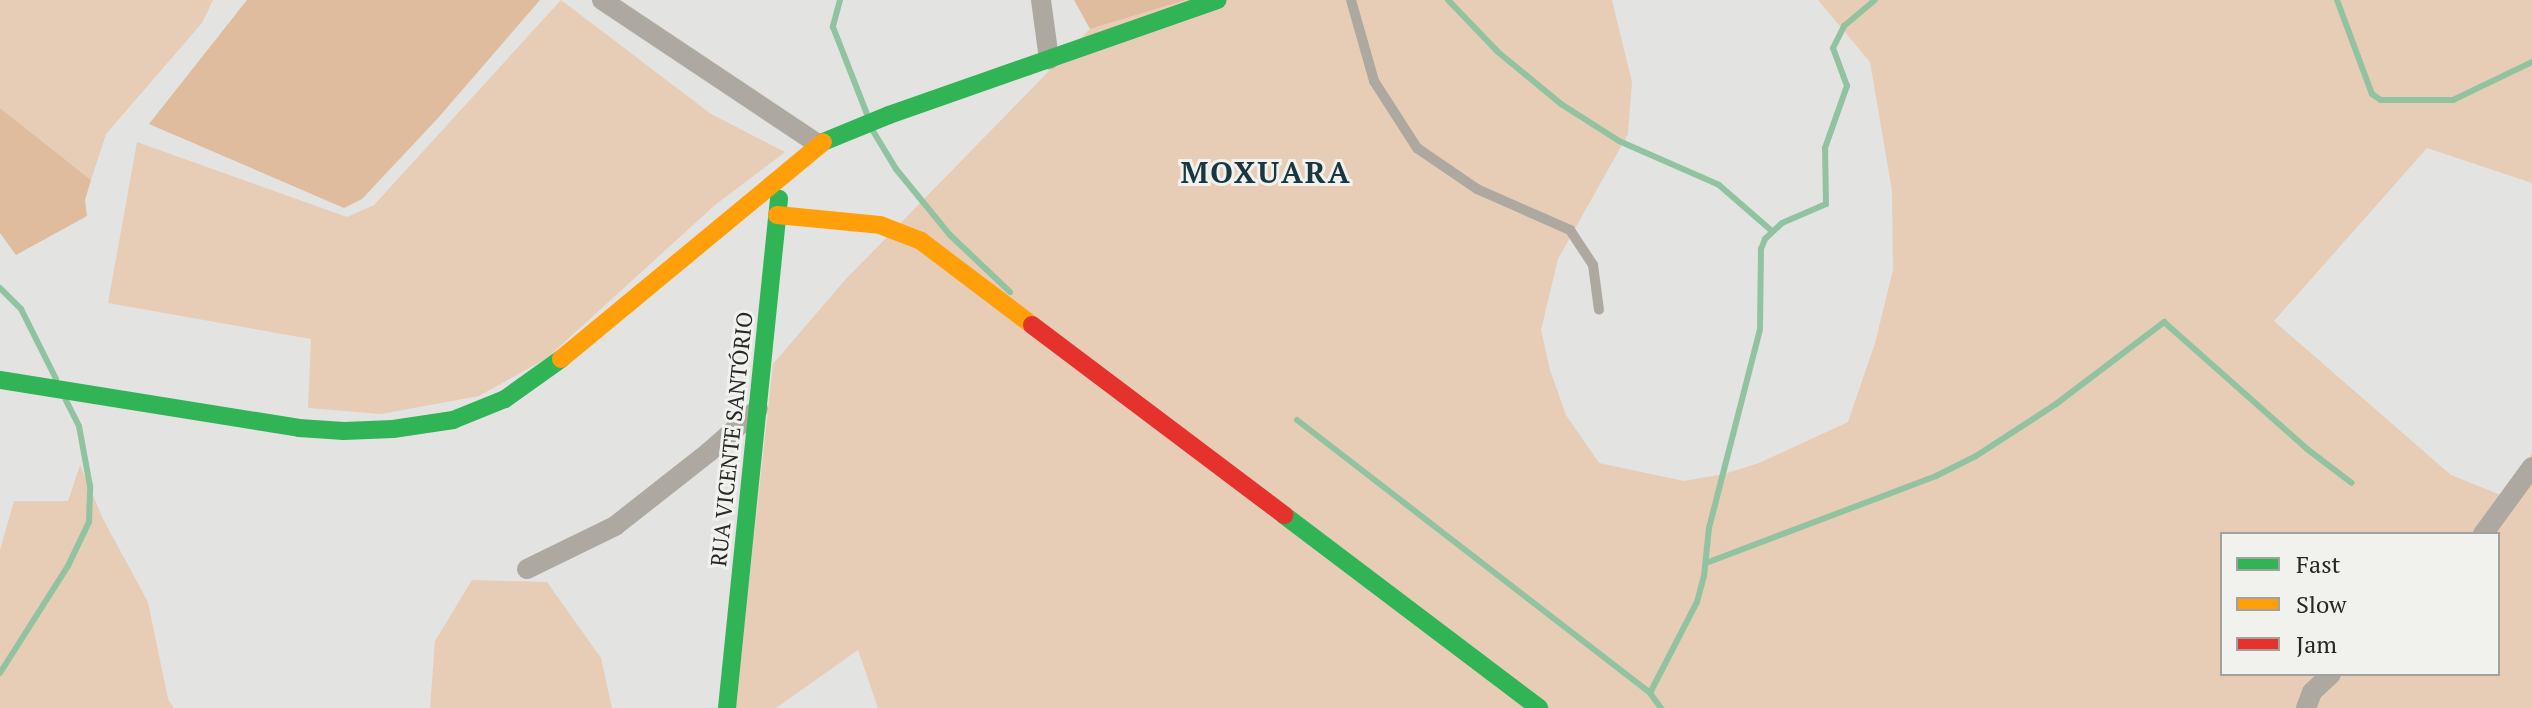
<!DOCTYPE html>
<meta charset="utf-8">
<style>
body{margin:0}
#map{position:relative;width:2532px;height:708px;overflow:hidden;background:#e3e3e2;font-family:"PT Serif",serif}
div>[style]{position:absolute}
.green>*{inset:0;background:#e7cdb6}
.forest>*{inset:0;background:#debc9d}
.stream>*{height:6px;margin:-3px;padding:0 3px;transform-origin:3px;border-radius:3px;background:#92c3a0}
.lane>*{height:10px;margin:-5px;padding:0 5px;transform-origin:5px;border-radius:5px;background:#ada9a0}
.street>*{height:20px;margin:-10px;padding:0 10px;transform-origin:10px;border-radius:10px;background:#ada9a0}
.fast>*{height:18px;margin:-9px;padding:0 9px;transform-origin:9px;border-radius:9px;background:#30b455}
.slow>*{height:18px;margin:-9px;padding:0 9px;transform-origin:9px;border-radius:9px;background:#ff9f0a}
.jam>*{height:18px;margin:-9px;padding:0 9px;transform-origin:9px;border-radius:9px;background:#e5322d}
span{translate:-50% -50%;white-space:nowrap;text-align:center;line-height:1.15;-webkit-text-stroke:6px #f1f1ee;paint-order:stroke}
.street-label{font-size:22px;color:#282827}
.district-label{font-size:30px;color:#183740;font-weight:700;letter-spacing:2px}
.legend{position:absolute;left:2220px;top:532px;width:280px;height:144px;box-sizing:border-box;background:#f1f1ee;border:2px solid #a1a19e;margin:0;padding:10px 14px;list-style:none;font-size:24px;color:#282827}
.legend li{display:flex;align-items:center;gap:16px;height:40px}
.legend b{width:40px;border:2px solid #a1a19e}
</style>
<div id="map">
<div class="green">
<div style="clip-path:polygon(0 0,213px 0,202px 23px,106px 134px,91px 180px,0 108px)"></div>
<div style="clip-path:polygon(561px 0,711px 114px,785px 152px,715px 205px,547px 358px,479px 396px,381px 414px,308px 408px,311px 339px,108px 303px,137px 142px,347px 217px,374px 205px)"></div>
<div style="clip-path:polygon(evenodd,1186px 0,1612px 0,1632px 82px,1628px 134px,1558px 259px,1541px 330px,1550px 370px,1566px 415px,1599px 463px,1684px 481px,1724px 474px,1759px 463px,1848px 422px,1875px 343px,1893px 270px,1892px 191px,1870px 62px,1818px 0,2532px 0,2532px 183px,2427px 148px,2274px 321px,2451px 475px,2501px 495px,2532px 453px,2532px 708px,878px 708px,858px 650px,776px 708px,735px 708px,773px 364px,845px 280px,1090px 29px,1186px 0,2222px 534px,2498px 534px,2498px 674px,2222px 674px,2222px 534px)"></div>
<div style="clip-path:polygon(80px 465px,103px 519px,148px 602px,168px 699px,174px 708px,0 708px,0 550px,14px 501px,68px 501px)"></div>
<div style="clip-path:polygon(472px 580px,547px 582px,601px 658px,612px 708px,430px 708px,435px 641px)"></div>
</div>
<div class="forest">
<div style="clip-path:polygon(247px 0,540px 0,438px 118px,362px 199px,344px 208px,149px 124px)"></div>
<div style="clip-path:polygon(1074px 0,1186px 0,1090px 29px)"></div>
<div style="clip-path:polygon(0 108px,91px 180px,85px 200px,87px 216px,16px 255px,0 233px)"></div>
</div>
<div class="stream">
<div style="left:840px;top:0;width:28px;rotate:105deg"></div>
<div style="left:833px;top:27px;width:97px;rotate:68.7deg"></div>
<div style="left:1448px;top:0;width:72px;rotate:46.1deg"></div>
<div style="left:1498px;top:52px;width:82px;rotate:39.5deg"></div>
<div style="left:1561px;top:104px;width:69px;rotate:32.5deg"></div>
<div style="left:1619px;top:141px;width:109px;rotate:23.7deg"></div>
<div style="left:1719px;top:185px;width:70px;rotate:41deg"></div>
<div style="left:2337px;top:0;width:100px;rotate:69.6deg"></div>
<div style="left:2372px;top:94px;width:11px;rotate:34deg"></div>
<div style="left:2381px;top:100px;width:72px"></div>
<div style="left:2453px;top:100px;width:88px;rotate:-25.7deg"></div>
<div style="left:873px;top:131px;width:44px;rotate:58.8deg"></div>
<div style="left:896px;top:169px;width:85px;rotate:50.7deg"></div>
<div style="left:950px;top:235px;width:83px;rotate:43.5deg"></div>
<div style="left:0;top:288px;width:30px;rotate:45deg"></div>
<div style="left:21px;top:309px;width:78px;rotate:63.4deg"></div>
<div style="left:1297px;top:420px;width:446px;rotate:37.7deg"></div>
<div style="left:1650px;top:693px;width:19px;rotate:54deg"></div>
<div style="left:1706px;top:563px;width:246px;rotate:-20.7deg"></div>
<div style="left:1936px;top:476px;width:45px;rotate:-26.6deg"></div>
<div style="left:1976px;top:456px;width:95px;rotate:-33deg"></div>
<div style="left:2056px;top:404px;width:136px;rotate:-37.2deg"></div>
<div style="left:2164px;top:322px;width:191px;rotate:41.6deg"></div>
<div style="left:2307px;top:449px;width:56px;rotate:37.1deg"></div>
<div style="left:0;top:673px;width:127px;rotate:-57.6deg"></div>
<div style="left:68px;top:566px;width:49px;rotate:-64.5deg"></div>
<div style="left:89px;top:522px;width:36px;rotate:-88deg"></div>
<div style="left:90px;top:486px;width:61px;rotate:-100.4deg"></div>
<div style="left:79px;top:426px;width:29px;rotate:-117deg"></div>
<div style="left:1650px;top:693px;width:102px;rotate:-62.7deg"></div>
<div style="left:1697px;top:602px;width:27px;rotate:-75deg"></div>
<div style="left:1704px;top:576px;width:48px;rotate:-84.1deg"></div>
<div style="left:1709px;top:528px;width:205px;rotate:-75.6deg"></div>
<div style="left:1760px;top:329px;width:80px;rotate:-89.3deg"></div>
<div style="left:1761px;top:249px;width:11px;rotate:-68deg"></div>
<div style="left:1765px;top:239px;width:23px;rotate:-43deg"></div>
<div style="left:1782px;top:223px;width:48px;rotate:-23.4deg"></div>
<div style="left:1826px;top:204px;width:56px;rotate:-91deg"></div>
<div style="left:1825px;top:148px;width:66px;rotate:-70.5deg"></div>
<div style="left:1847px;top:86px;width:40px;rotate:-110.2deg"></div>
<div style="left:1833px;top:48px;width:25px;rotate:-63deg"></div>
<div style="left:1844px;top:26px;width:40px;rotate:-40deg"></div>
</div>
<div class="lane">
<div style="left:1351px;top:0;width:84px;rotate:74.1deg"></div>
<div style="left:1374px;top:81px;width:80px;rotate:57.3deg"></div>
<div style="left:1417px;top:148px;width:73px;rotate:34.3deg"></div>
<div style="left:1477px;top:189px;width:102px;rotate:23.8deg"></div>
<div style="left:1570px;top:230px;width:42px;rotate:56.7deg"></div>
<div style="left:1593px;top:265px;width:45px;rotate:82.4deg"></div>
</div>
<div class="street">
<div style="left:602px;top:0;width:260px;rotate:33.7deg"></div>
<div style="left:1041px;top:0;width:60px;rotate:82.3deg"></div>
<div style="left:2483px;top:534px;width:83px;rotate:-53.8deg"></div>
<div style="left:527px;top:569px;width:98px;rotate:-26deg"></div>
<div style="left:615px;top:526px;width:120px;rotate:-38.2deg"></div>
<div style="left:709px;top:452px;width:65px;rotate:-41.3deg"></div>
<div style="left:2306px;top:708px;width:17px;rotate:-69deg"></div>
<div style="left:2312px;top:692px;width:26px;rotate:-43deg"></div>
</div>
<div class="fast">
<div style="left:823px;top:142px;width:71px;rotate:-22.2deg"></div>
<div style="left:889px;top:115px;width:348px;rotate:-19.3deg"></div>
<div style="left:0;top:380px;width:303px;rotate:9.1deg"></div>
<div style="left:299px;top:428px;width:45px;rotate:3.8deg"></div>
<div style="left:344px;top:431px;width:49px;rotate:-2.3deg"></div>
<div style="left:393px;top:429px;width:61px;rotate:-8.5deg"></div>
<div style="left:453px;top:420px;width:56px;rotate:-22deg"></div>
<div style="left:505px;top:399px;width:69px;rotate:-35.5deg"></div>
<div style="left:1284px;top:515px;width:320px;rotate:37.1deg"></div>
<div style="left:727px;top:708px;width:512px;rotate:-84.17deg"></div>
</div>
<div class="slow">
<div style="left:777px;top:215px;width:103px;rotate:5.5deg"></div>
<div style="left:880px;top:225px;width:44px;rotate:21.3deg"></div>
<div style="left:921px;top:241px;width:139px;rotate:37.1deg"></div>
<div style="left:561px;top:359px;width:340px;rotate:-39.6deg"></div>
</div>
<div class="jam">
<div style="left:1032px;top:325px;width:316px;rotate:37deg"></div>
</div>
<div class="street-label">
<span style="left:731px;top:439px;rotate:-84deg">RUA VICENTE SANTÓRIO</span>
</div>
<div class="district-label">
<span style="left:1266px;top:172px">MOXUARA</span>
</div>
<ul class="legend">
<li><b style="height:10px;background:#30b455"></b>Fast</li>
<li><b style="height:10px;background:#ff9f0a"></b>Slow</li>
<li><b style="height:10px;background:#e5322d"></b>Jam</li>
</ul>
</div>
